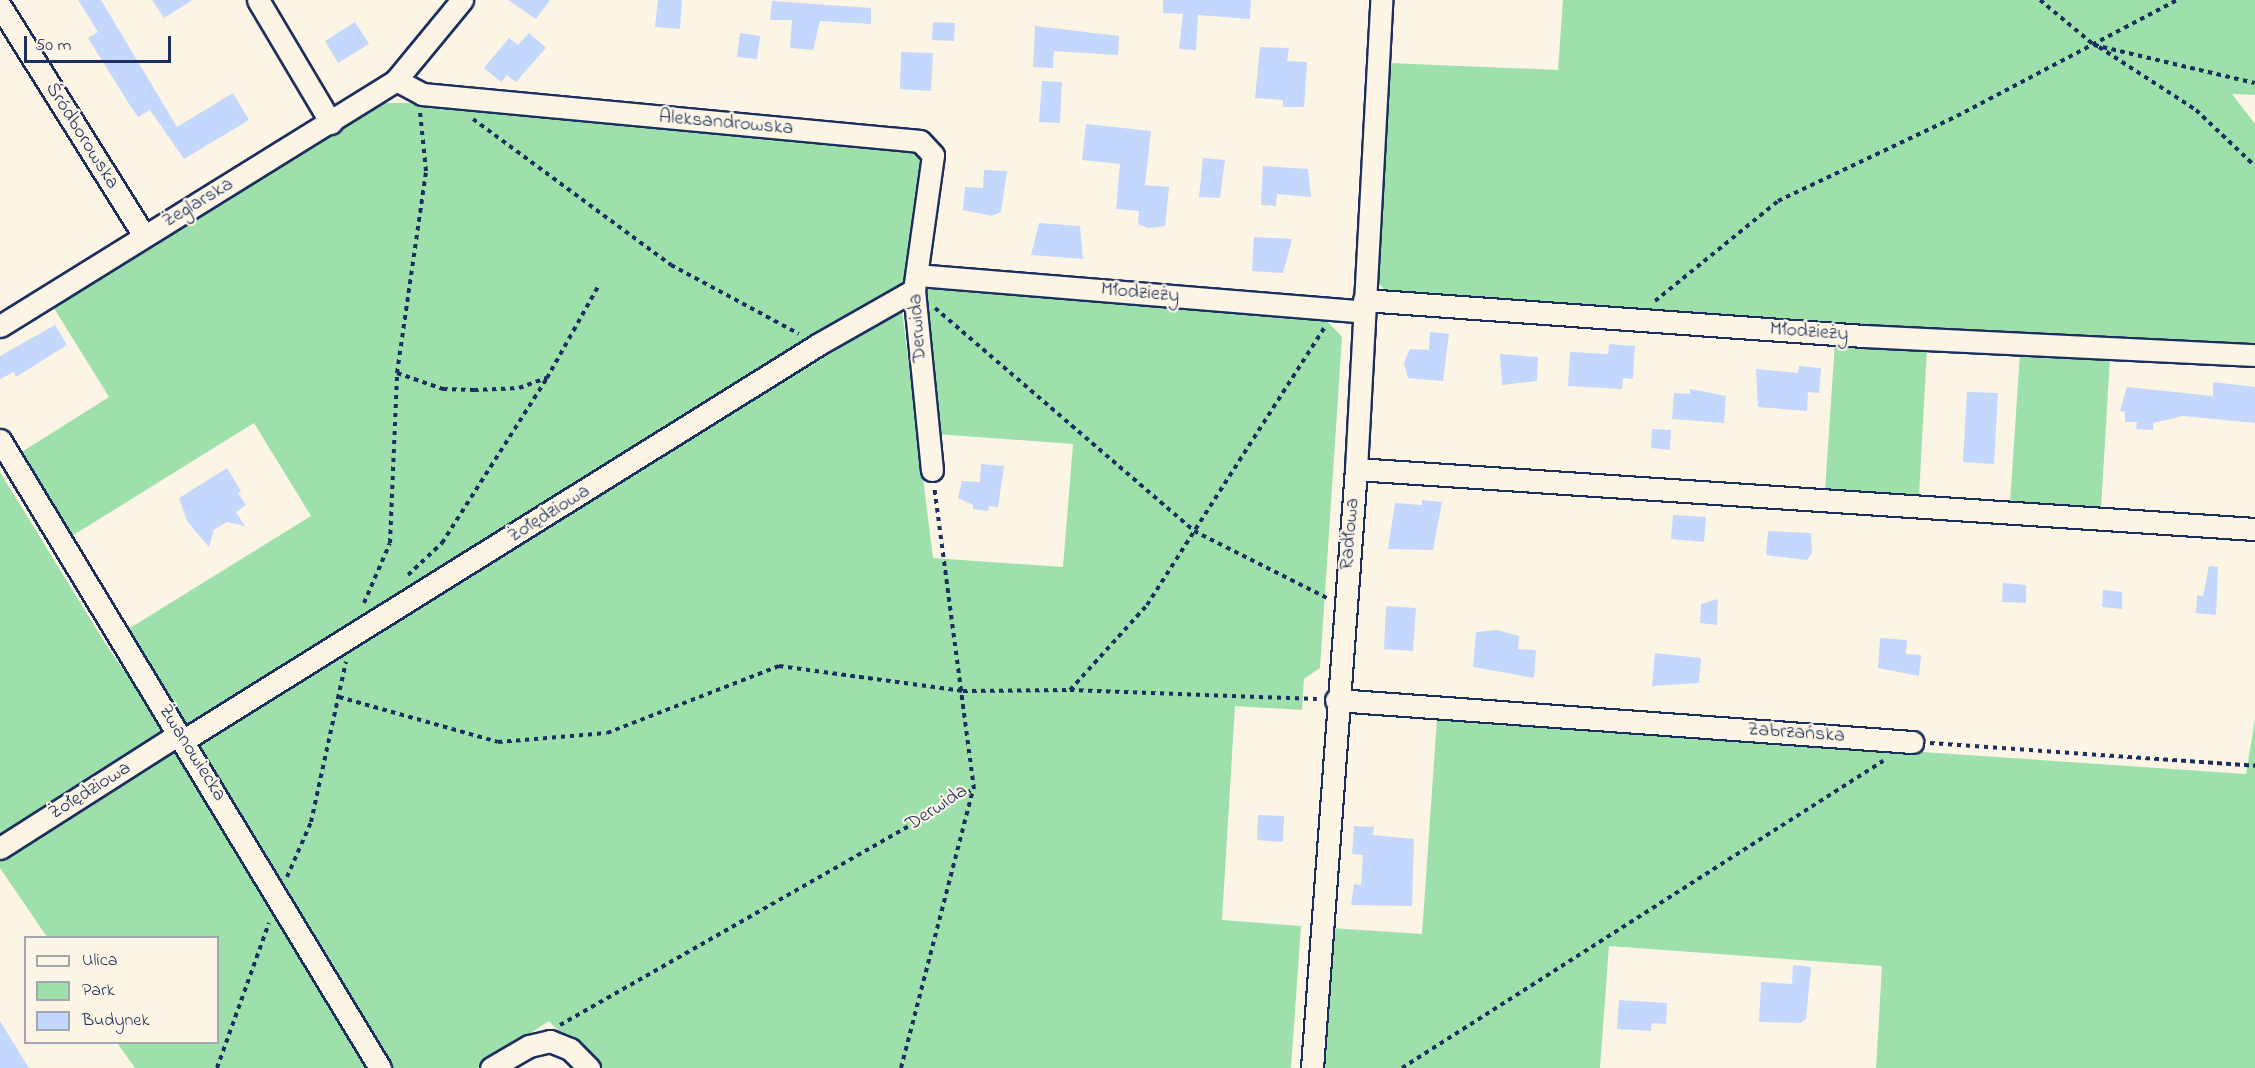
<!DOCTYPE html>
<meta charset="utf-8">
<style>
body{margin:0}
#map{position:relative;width:2255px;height:1068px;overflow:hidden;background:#fcf5e5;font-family:"Indie Flower",sans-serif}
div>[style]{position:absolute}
.green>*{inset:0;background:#9ee0ab}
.building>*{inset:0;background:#c4d7fc}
.path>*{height:4px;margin-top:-2px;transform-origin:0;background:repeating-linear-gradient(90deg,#1b2f5e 0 4.5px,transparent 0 9px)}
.roads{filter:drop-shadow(2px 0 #1b2f5e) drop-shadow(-2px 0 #1b2f5e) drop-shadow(0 2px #1b2f5e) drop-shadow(0 -2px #1b2f5e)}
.minor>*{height:21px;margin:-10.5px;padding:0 10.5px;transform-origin:10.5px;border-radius:10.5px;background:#fcf5e5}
span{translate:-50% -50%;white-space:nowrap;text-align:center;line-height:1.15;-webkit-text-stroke:4.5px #fcf5e5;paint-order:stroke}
.street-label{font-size:20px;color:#1b2f5e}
.legend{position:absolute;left:24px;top:936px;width:195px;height:108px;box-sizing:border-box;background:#fcf5e5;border:2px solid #a2a6af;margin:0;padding:8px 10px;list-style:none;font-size:18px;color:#1b2f5e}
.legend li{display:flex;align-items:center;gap:12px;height:30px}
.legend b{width:30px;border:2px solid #a2a6af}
.scale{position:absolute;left:24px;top:36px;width:147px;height:27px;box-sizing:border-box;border:3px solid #1b2f5e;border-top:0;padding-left:8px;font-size:18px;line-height:21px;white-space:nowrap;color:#1b2f5e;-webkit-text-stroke:4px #fcf5e5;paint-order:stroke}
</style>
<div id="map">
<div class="green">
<div style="clip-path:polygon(1563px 0,2255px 0,2255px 95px,2232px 94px,2255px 124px,2255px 350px,1939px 335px,1390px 295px,1377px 282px,1389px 63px,1558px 70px)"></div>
<div style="clip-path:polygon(374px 103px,430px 103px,922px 153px,909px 282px,187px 730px,125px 631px,311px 516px,254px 423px,67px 539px,17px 455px,109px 397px,52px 305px)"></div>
<div style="clip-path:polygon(920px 282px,1262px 309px,1262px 316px,1328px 322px,1342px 337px,1320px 668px,1304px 679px,1302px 710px,1235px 706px,1222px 920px,1301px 926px,1291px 1068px,596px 1068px,549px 1021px,477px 1068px,393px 1068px,194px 742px,902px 310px,933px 558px,1063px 567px,1073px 444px,936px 434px)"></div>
<div style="clip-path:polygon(1835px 342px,1927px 348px,1919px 496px,1825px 490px)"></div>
<div style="clip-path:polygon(2020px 354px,2110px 358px,2101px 508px,2010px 502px)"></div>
<div style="clip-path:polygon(0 472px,105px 643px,166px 732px,0 836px)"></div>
<div style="clip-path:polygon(1437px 719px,2246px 774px,2255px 719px,2255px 1068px,1876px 1068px,1882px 966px,1609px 946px,1600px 1068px,1325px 1068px,1331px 928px,1422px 934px)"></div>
<div style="clip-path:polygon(178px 743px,368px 1068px,135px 1068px,117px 1043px,218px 1042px,218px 938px,47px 937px,0 868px,0 854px)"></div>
</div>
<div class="building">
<div style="clip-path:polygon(78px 0,101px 0,177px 127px,233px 93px,249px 120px,184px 159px,150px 110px,138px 117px,131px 107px,88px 38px,98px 32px)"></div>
<div style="clip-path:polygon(152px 0,193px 0,164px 18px)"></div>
<div style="clip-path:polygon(508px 0,550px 0,536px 19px)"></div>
<div style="clip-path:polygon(658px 0,682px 0,680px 29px,655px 27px)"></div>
<div style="clip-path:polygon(1163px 0,1251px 0,1250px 19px,1198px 15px,1196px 50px,1179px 49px,1183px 14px,1163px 13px)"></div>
<div style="clip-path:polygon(772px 1px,871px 8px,871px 24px,820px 21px,813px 50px,790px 48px,792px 20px,770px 20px)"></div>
<div style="clip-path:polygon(355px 22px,369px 44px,338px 63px,325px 41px)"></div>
<div style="clip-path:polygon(933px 22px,955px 23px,954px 41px,932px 40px)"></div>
<div style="clip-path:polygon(1035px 26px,1119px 36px,1118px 55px,1054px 51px,1053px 68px,1033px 67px)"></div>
<div style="clip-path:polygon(529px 33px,546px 48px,516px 82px,507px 75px,501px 82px,484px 68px,509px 38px,518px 45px)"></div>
<div style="clip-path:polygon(740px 33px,760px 36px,757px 59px,737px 57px)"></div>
<div style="clip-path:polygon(1260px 47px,1289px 48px,1287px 61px,1307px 62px,1304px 107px,1283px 107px,1283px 100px,1255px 98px)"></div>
<div style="clip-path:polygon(901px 52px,933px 53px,931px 91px,900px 89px)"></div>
<div style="clip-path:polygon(1042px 81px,1062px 82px,1060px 123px,1039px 122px)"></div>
<div style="clip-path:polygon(1086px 124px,1151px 131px,1145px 185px,1169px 187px,1165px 226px,1148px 228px,1138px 224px,1139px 211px,1116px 209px,1120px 164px,1082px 160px)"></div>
<div style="clip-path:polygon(1203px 158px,1225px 160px,1220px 198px,1199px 197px)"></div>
<div style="clip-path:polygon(1263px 166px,1308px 169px,1311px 197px,1277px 194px,1276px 206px,1261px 205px)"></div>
<div style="clip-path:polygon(984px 170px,1007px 171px,1001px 212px,992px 216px,963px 210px,965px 187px,983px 188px)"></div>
<div style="clip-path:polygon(1039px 223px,1080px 226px,1083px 259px,1031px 255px)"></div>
<div style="clip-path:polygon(1254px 237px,1292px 239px,1283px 273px,1252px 271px)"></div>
<div style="clip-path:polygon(55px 325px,67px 345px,16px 377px,14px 372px,0 379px,0 356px)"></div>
<div style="clip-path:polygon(1430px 332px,1449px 334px,1443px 381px,1408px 378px,1404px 363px,1410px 349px,1429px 350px)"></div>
<div style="clip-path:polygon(1609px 344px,1635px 346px,1633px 379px,1623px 378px,1622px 389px,1568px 386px,1570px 352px,1608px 354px)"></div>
<div style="clip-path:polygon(1500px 354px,1538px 357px,1537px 381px,1502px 385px)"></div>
<div style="clip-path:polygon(1799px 366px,1821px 368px,1819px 393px,1808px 392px,1807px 411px,1758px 407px,1756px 369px,1798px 373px)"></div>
<div style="clip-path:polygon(2213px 382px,2255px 387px,2255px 423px,2183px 416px,2153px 423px,2153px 430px,2136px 429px,2137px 422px,2125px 422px,2125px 412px,2120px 411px,2127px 387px,2213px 396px)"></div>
<div style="clip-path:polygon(1690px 389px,1726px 396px,1724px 423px,1672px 419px,1674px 393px,1690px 394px)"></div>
<div style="clip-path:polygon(1967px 392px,1998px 393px,1994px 464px,1963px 462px)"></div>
<div style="clip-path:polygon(1652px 429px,1671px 430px,1670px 450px,1651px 448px)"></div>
<div style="clip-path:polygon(981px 464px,1004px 466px,998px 507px,989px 506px,988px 511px,973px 509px,973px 505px,958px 498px,962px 481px,980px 482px)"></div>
<div style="clip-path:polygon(227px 468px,241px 491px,238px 493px,246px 505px,236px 512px,245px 526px,227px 522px,214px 530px,209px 547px,187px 521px,179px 498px)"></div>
<div style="clip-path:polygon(1422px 500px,1442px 502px,1433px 550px,1388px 549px,1395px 503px,1422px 505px)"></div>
<div style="clip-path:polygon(1673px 515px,1706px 517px,1704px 542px,1671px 539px)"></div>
<div style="clip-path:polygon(1768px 531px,1811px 533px,1812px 553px,1807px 560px,1766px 555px)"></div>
<div style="clip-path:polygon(2209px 566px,2218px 567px,2216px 615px,2196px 613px,2197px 595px,2203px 596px)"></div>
<div style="clip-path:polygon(2003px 583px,2026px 585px,2026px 603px,2002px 602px)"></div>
<div style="clip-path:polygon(2103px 590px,2122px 592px,2122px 609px,2102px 607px)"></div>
<div style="clip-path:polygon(1718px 599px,1717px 625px,1700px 623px,1701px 604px)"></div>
<div style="clip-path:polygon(1386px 606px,1416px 608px,1413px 651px,1384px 649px)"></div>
<div style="clip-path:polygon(1497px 630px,1519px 636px,1518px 649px,1536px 650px,1534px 678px,1473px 667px,1476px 632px)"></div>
<div style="clip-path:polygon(1880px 638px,1907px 640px,1906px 654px,1921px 655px,1919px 676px,1878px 668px)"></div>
<div style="clip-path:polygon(1655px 653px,1701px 658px,1699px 683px,1652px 686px)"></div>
<div style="clip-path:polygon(1258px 815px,1284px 816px,1283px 842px,1257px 840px)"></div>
<div style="clip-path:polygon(1354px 826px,1374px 827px,1373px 835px,1414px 839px,1412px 906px,1351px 905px,1354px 884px,1361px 885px,1363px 855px,1352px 854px)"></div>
<div style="clip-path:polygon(1793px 965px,1811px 967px,1806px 1019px,1801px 1023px,1759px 1022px,1761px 982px,1792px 984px)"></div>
<div style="clip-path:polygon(1619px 1000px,1667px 1003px,1666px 1024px,1652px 1023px,1651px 1031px,1617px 1029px)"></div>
<div style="clip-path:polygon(0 1021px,29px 1068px,0 1068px)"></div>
</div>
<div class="path">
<div style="left:2040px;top:0;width:70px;rotate:39.8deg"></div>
<div style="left:2094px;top:45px;width:165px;rotate:13.3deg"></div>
<div style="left:2099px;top:47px;width:116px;rotate:33deg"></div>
<div style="left:2196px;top:110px;width:81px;rotate:43.5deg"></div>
<div style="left:473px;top:119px;width:246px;rotate:36.4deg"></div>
<div style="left:671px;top:265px;width:145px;rotate:28.3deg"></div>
<div style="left:1655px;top:301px;width:159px;rotate:-39.1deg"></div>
<div style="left:1778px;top:201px;width:198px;rotate:-25.4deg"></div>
<div style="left:1957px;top:116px;width:249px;rotate:-27.8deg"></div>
<div style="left:935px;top:308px;width:342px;rotate:40.7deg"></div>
<div style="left:1194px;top:531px;width:149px;rotate:26.7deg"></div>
<div style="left:397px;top:373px;width:49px;rotate:19.2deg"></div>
<div style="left:443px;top:389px;width:31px;rotate:2deg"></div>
<div style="left:474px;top:390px;width:45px;rotate:-2.5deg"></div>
<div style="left:519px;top:388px;width:30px;rotate:-20deg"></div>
<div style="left:547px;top:378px;width:107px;rotate:-60.8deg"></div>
<div style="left:408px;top:575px;width:47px;rotate:-43.3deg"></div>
<div style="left:442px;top:543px;width:196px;rotate:-57.5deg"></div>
<div style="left:364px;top:603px;width:65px;rotate:-66.6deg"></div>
<div style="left:390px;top:543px;width:170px;rotate:-87.6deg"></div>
<div style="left:397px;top:373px;width:204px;rotate:-81.8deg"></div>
<div style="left:426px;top:171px;width:59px;rotate:-95.8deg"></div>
<div style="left:1070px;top:690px;width:115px;rotate:-47.8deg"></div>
<div style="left:1147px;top:605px;width:329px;rotate:-57.4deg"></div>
<div style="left:339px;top:697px;width:165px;rotate:15.8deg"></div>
<div style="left:498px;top:742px;width:109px;rotate:-4.7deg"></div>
<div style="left:607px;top:733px;width:185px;rotate:-21.3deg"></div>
<div style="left:779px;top:666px;width:186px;rotate:7.7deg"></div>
<div style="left:963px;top:691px;width:107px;rotate:-0.5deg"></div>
<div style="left:1070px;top:690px;width:247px;rotate:2.1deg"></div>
<div style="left:1930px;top:743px;width:326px;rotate:4deg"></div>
<div style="left:287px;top:877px;width:60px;rotate:-66.4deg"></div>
<div style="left:311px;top:822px;width:164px;rotate:-77.7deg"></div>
<div style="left:560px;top:1025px;width:477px;rotate:-29.7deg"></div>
<div style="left:974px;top:789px;width:305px;rotate:-97.5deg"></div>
<div style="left:217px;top:1068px;width:154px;rotate:-70.3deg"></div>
<div style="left:901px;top:1068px;width:287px;rotate:-75.5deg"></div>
<div style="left:1402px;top:1068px;width:571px;rotate:-32.55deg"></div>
</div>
<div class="roads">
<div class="minor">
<div style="left:258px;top:0;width:143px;rotate:59.3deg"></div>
<div style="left:0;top:6px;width:271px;rotate:57.9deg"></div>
<div style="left:396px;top:80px;width:30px;rotate:28deg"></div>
<div style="left:422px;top:94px;width:500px;rotate:5.39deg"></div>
<div style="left:920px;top:141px;width:19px;rotate:47deg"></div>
<div style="left:933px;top:155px;width:136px;rotate:98deg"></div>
<div style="left:914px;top:290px;width:181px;rotate:84.3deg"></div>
<div style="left:917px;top:275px;width:448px;rotate:4.7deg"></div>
<div style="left:1364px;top:300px;width:501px;rotate:4.12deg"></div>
<div style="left:1864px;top:336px;width:391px;rotate:2.8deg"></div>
<div style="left:0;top:326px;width:466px;rotate:-31.8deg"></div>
<div style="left:396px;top:80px;width:104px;rotate:-50.5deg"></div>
<div style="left:0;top:440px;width:734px;rotate:58.82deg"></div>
<div style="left:1356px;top:469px;width:901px;rotate:3.82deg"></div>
<div style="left:1336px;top:700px;width:578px;rotate:4.17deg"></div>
<div style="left:184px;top:740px;width:748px;rotate:-31.95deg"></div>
<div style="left:819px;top:344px;width:109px;rotate:-29.6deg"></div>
<div style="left:0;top:848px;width:212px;rotate:-32.5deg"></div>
<div style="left:491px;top:1068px;width:44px;rotate:-30.1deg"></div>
<div style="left:529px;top:1046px;width:22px;rotate:-13deg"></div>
<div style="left:550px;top:1041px;width:22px;rotate:22deg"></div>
<div style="left:570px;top:1049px;width:27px;rotate:45deg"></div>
<div style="left:1312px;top:1068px;width:601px;rotate:-85.8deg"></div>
<div style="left:1356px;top:469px;width:470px;rotate:-86.9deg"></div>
</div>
</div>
<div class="street-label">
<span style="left:726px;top:123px;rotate:5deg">Aleksandrowska</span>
<span style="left:82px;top:136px;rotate:58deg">Śródborowska</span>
<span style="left:198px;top:203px;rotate:-31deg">Żeglarska</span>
<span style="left:1140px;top:293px;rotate:5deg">Młodzieży</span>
<span style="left:918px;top:328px;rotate:-94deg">Derwida</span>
<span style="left:1809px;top:332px;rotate:4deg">Młodzieży</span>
<span style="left:549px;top:514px;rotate:-32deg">Żołędziowa</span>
<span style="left:1350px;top:534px;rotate:-85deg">Radłowa</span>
<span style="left:1796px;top:733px;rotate:4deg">Zabrzańska</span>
<span style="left:192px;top:753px;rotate:58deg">Żwanowiecka</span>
<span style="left:90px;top:791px;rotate:-32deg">Żołędziowa</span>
<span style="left:937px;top:808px;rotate:-33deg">Derwida</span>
</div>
<ul class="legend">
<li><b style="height:8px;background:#fcf5e5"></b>Ulica</li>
<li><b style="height:16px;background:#9ee0ab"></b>Park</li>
<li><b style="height:16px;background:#c4d7fc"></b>Budynek</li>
</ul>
<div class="scale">50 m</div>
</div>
